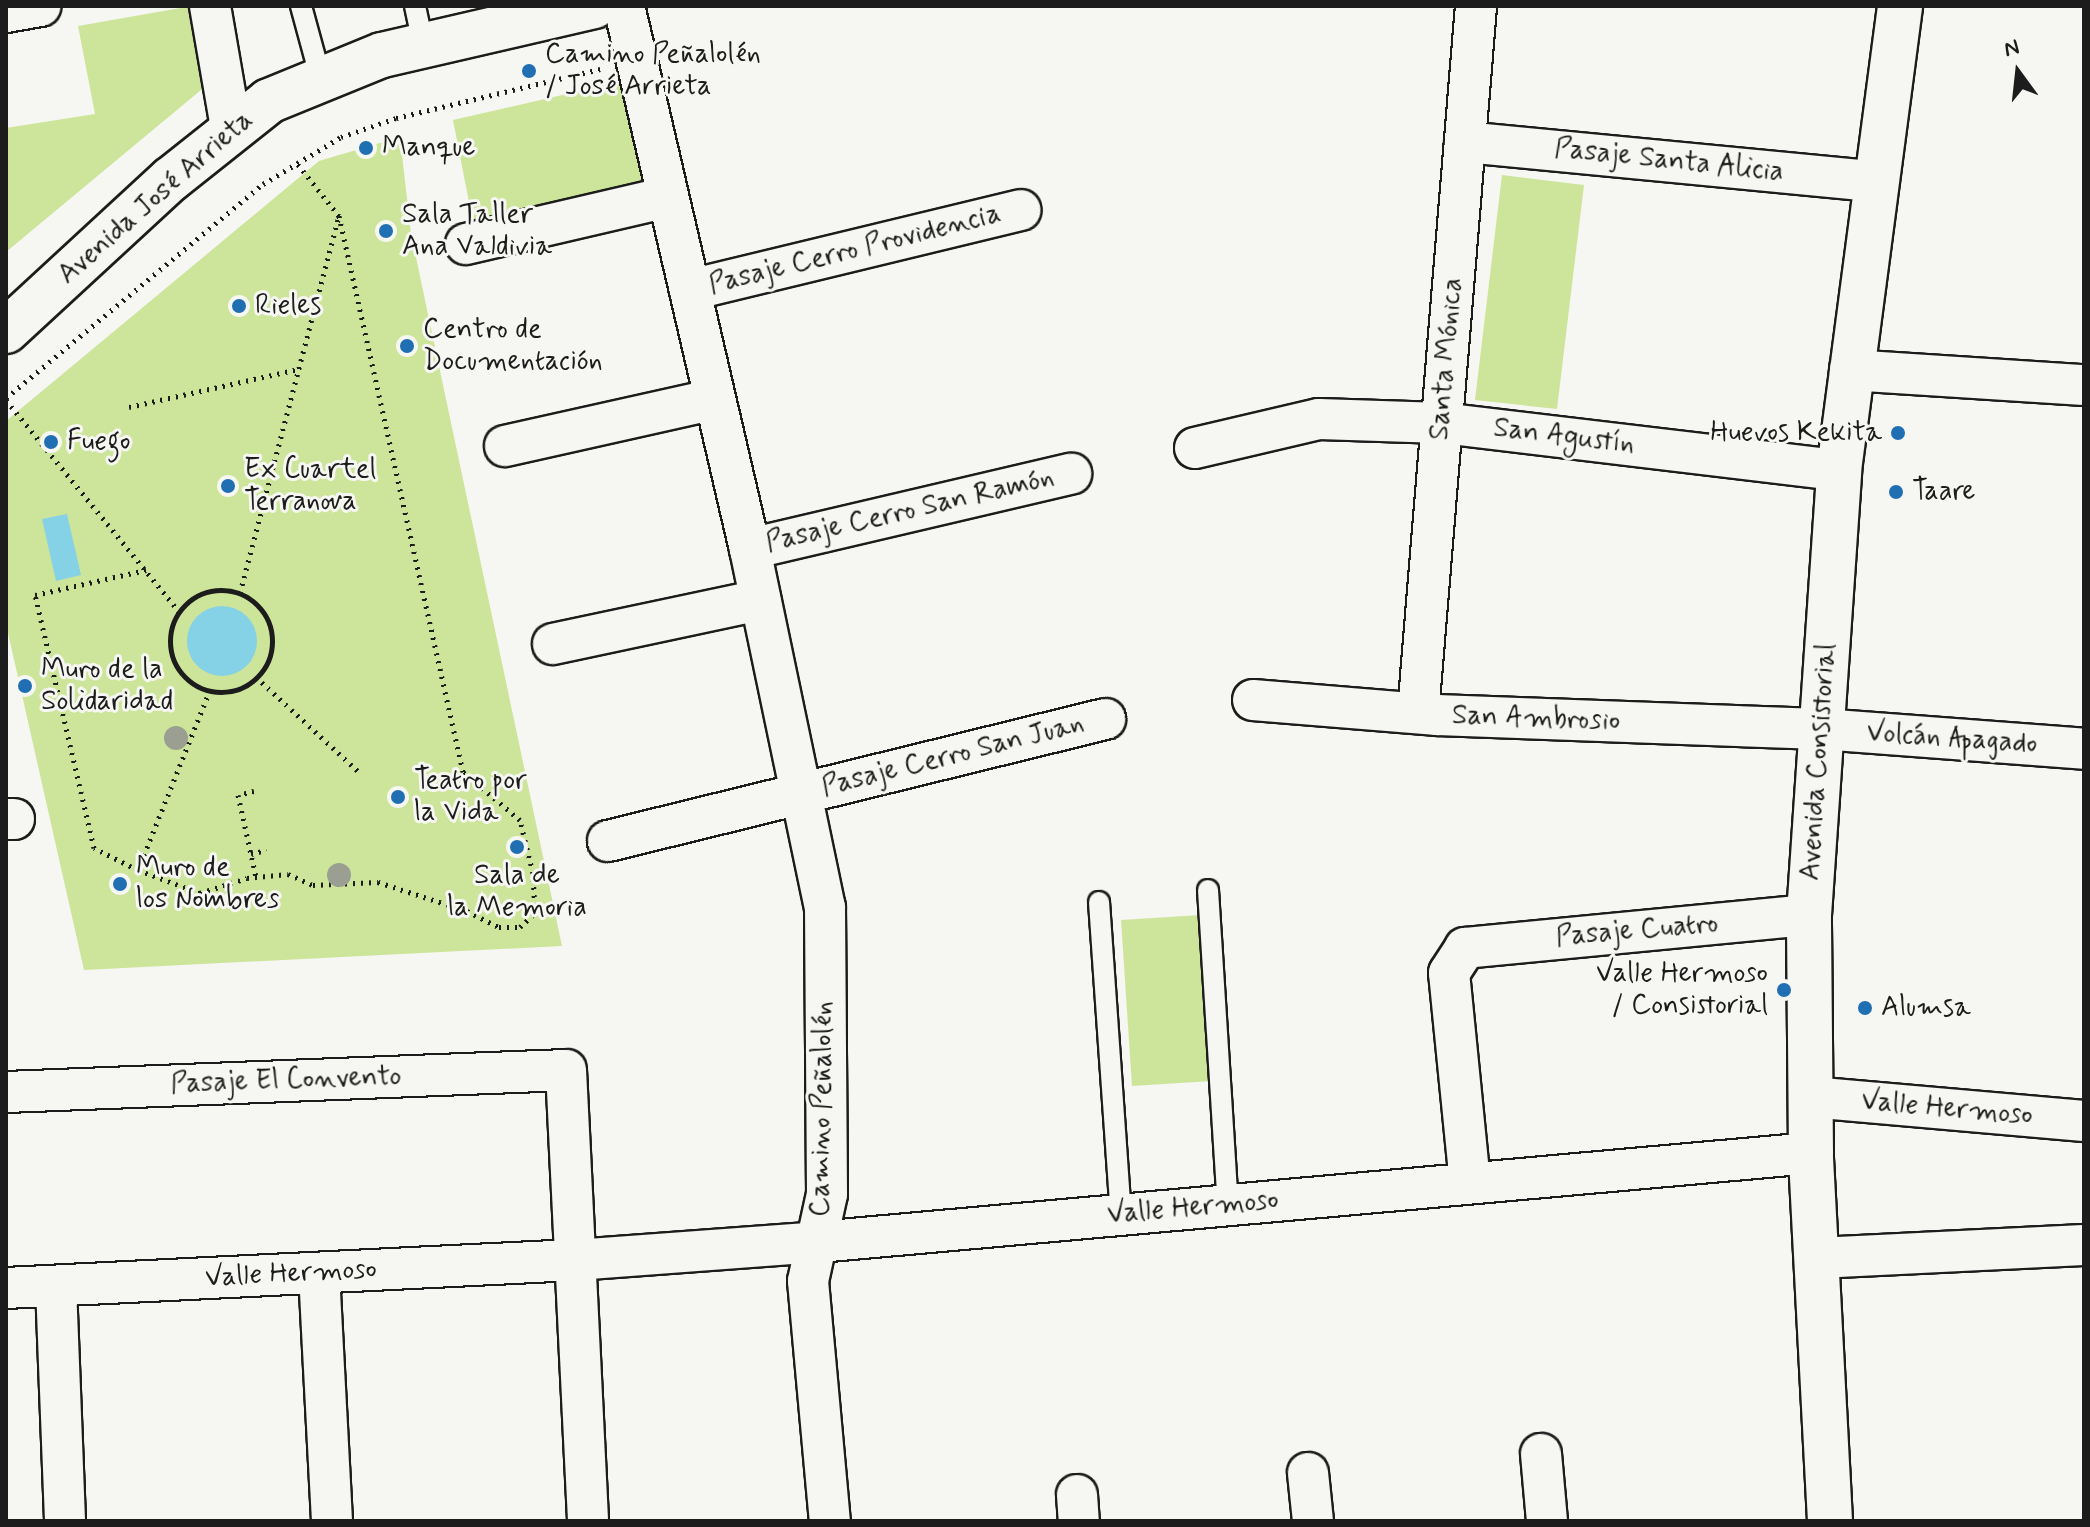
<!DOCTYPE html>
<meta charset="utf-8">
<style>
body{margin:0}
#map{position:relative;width:2090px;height:1527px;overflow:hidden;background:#f6f6f2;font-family:Mynerve,sans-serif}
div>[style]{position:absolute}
.green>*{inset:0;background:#cde59a}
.water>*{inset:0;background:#85d1e5}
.round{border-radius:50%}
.path>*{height:5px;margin-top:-2.5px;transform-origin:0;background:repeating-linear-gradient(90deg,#1c1c1c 0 2px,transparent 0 8px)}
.path>.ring{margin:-2.5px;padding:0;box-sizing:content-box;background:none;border:5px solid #1c1c1c;border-radius:50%}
.roads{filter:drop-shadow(2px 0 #1c1c1c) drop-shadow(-2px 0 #1c1c1c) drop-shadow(0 2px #1c1c1c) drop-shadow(0 -2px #1c1c1c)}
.service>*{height:20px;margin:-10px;padding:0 10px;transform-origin:10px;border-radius:10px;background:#f6f6f2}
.minor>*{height:40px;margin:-20px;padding:0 20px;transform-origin:20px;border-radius:20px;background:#f6f6f2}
.tertiary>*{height:44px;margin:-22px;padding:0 22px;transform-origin:22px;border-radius:22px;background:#f6f6f2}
.secondary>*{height:44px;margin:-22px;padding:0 22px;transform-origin:22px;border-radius:22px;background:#f6f6f2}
.trees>*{width:24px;height:24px;margin:-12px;border-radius:50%;background:#9b9f91}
.dots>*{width:22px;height:22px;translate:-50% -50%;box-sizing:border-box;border:4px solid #f6f6f2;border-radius:50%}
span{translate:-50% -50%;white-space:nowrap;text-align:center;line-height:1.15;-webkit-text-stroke:6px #f6f6f2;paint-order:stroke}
.poi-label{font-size:28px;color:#1c1c1c}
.left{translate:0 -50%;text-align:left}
.right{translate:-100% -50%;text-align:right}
.street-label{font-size:28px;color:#1c1c1c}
.frame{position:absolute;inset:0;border:8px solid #1c1c1c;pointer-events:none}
.north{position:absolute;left:1978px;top:32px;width:80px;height:80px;-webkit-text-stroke:6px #f6f6f2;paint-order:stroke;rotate:345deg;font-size:22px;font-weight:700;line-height:32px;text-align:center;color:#1c1c1c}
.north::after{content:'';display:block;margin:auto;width:28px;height:36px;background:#1c1c1c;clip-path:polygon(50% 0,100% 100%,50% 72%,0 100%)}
</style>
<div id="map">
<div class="green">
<div style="clip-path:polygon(192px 6px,207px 85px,6px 252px,6px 128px,95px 114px,78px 26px)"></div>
<div style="clip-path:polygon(623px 81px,650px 190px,474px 228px,453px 120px)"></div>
<div style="clip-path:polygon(400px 137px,411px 234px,562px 946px,84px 970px,6px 624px,6px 421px,319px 161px)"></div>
<div style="clip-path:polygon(1502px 175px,1584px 185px,1557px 409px,1475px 400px)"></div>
<div style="clip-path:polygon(1201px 915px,1212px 1081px,1132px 1086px,1121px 920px)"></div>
</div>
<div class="water">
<div style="clip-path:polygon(67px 514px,81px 575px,56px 581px,42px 519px)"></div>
<div class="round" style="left:187px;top:606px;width:70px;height:70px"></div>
</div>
<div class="path">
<div style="left:6px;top:398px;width:334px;rotate:-39.8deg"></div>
<div style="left:263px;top:184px;width:91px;rotate:-31.1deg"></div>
<div style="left:341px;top:137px;width:58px;rotate:-19.1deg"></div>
<div style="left:396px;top:118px;width:210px;rotate:-13.5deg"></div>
<div style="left:6px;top:400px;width:273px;rotate:50.7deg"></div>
<div style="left:129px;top:407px;width:174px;rotate:-12.6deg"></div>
<div class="ring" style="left:170px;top:590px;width:97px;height:97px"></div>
<div style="left:240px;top:593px;width:390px;rotate:-75.3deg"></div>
<div style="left:339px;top:216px;width:69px;rotate:-128.5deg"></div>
<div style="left:256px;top:677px;width:140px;rotate:42.7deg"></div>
<div style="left:210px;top:690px;width:194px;rotate:111.8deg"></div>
<div style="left:138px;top:870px;width:66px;rotate:20.4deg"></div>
<div style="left:200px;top:893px;width:49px;rotate:-17.7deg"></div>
<div style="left:247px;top:878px;width:41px;rotate:-5.6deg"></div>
<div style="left:288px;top:874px;width:27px;rotate:24deg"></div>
<div style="left:313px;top:885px;width:65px;rotate:-2.6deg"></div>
<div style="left:378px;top:882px;width:94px;rotate:18deg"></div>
<div style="left:467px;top:911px;width:36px;rotate:27deg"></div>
<div style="left:499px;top:927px;width:21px"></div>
<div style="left:520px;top:927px;width:21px;rotate:-43deg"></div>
<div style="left:535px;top:913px;width:40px;rotate:-92.9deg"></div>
<div style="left:533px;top:873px;width:55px;rotate:-103.8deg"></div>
<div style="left:520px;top:820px;width:75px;rotate:-139.9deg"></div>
<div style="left:463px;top:772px;width:570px;rotate:-102.57deg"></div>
<div style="left:254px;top:791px;width:16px;rotate:166deg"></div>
<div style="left:238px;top:795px;width:84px;rotate:77.6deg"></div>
<div style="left:251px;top:854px;width:16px;rotate:-15deg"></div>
<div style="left:138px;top:870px;width:49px;rotate:-153.4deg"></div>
<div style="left:94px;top:848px;width:260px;rotate:-103.1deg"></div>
<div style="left:35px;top:595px;width:114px;rotate:-12.7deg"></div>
</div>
<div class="roads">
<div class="service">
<div style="left:301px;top:6px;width:73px;rotate:74.8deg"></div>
<div style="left:415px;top:6px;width:39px;rotate:78deg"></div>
<div style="left:1208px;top:890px;width:316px;rotate:86.4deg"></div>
<div style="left:1099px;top:902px;width:314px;rotate:86deg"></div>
</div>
<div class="minor">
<div style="left:210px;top:6px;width:123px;rotate:80.2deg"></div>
<div style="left:624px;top:6px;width:557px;rotate:76.94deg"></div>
<div style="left:750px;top:549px;width:366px;rotate:78.2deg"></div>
<div style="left:825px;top:907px;width:287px;rotate:89.6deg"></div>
<div style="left:827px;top:1194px;width:89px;rotate:102.3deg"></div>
<div style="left:808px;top:1281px;width:241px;rotate:84.8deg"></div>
<div style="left:6px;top:12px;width:35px;rotate:-10deg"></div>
<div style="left:1465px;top:142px;width:410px;rotate:5.5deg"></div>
<div style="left:466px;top:244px;width:207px;rotate:-13.1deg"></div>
<div style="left:690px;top:290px;width:340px;rotate:-13.6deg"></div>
<div style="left:1850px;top:370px;width:234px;rotate:3.7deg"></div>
<div style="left:505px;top:446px;width:215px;rotate:-12.6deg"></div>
<div style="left:1195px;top:448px;width:127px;rotate:-13.2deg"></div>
<div style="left:1319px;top:419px;width:123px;rotate:1.9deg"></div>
<div style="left:1442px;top:423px;width:400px;rotate:6.8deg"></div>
<div style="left:750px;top:549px;width:330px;rotate:-13.2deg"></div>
<div style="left:553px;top:644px;width:212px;rotate:-12deg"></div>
<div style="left:1253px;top:700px;width:185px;rotate:4.7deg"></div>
<div style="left:1437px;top:715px;width:384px;rotate:2.1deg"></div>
<div style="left:1821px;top:729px;width:264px;rotate:4.3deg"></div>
<div style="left:1418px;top:713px;width:709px;rotate:-85.31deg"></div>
<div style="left:6px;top:819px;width:8px"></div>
<div style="left:608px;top:841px;width:512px;rotate:-13.79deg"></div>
<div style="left:6px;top:1092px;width:560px;rotate:-2.25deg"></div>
<div style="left:566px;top:1070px;width:452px;rotate:87.2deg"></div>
<div style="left:1810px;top:1097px;width:275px;rotate:5deg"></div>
<div style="left:1470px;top:1183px;width:211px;rotate:-95.7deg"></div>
<div style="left:1449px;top:973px;width:30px;rotate:-57deg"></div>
<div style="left:1465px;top:948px;width:346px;rotate:-5.5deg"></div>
<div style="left:1817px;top:1258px;width:267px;rotate:-2.8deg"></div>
<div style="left:319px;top:1273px;width:248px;rotate:87deg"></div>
<div style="left:56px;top:1286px;width:235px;rotate:87.8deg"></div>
<div style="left:6px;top:1288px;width:570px;rotate:-2.82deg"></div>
<div style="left:575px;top:1260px;width:244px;rotate:-4.2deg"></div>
<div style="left:818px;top:1242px;width:997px;rotate:-5.12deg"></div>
<div style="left:1541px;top:1454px;width:67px;rotate:84.9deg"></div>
<div style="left:1308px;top:1473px;width:48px;rotate:84.1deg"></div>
<div style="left:1077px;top:1495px;width:26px;rotate:86deg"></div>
</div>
<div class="tertiary">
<div style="left:1830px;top:1521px;width:368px;rotate:-93deg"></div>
<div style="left:1811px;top:1153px;width:238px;rotate:-90.5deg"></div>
<div style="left:1809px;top:915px;width:446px;rotate:-86.1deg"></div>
<div style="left:1839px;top:470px;width:468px;rotate:-82.5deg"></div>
</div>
<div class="secondary">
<div style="left:6px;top:331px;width:224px;rotate:-42.7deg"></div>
<div style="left:171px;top:179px;width:125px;rotate:-38.5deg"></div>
<div style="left:269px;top:101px;width:122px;rotate:-22.2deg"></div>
<div style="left:382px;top:55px;width:218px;rotate:-13deg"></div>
</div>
</div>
<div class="trees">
<div style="left:176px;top:738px"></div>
<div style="left:339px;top:875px"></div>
</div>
<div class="dots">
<div style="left:529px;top:71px;background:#1f6fb2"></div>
<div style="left:366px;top:148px;background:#1f6fb2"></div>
<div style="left:386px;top:231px;background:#1f6fb2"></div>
<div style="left:239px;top:306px;background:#1f6fb2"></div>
<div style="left:407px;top:346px;background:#1f6fb2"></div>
<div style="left:1898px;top:433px;background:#1f6fb2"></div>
<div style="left:51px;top:442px;background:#1f6fb2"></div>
<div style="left:228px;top:486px;background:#1f6fb2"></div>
<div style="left:1896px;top:492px;background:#1f6fb2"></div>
<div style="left:25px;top:686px;background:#1f6fb2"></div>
<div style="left:398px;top:797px;background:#1f6fb2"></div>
<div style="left:517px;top:847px;background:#1f6fb2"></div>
<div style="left:120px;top:884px;background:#1f6fb2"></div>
<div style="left:1784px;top:990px;background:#1f6fb2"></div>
<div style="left:1865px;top:1008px;background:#1f6fb2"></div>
</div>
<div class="poi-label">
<span class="left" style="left:545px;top:71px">Camino Peñalolén<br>/ José Arrieta</span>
<span class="left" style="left:382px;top:148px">Manque</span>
<span class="left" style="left:402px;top:231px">Sala Taller<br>Ana Valdivia</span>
<span class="left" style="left:255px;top:306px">Rieles</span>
<span class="left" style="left:423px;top:346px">Centro de<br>Documentación</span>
<span class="right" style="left:1882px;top:433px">Huevos Kekita</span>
<span class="left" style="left:67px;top:442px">Fuego</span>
<span class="left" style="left:244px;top:486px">Ex Cuartel<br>Terranova</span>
<span class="left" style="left:1912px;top:492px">Taare</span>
<span class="left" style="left:41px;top:686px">Muro de la<br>Solidaridad</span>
<span class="left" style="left:414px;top:797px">Teatro por<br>la Vida</span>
<span class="left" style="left:136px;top:884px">Muro de<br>los Nombres</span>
<span style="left:517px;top:892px">Sala de<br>la Memoria</span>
<span class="right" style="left:1768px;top:990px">Valle Hermoso<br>/ Consistorial</span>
<span class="left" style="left:1881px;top:1008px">Alumsa</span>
</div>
<div class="street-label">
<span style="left:1669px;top:161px;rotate:6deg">Pasaje Santa Alicia</span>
<span style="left:156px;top:198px;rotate:-41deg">Avenida José Arrieta</span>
<span style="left:855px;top:250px;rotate:-14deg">Pasaje Cerro Providencia</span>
<span style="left:1447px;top:359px;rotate:-85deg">Santa Mónica</span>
<span style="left:1564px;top:437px;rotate:7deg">San Agustín</span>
<span style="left:910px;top:511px;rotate:-13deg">Pasaje Cerro San Ramón</span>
<span style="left:1536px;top:719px;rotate:2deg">San Ambrosio</span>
<span style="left:1952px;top:739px;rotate:4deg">Volcán Apagado</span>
<span style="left:953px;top:756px;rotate:-14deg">Pasaje Cerro San Juan</span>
<span style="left:1819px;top:762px;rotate:-86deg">Avenida Consistorial</span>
<span style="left:1637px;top:931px;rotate:-5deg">Pasaje Cuatro</span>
<span style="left:286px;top:1081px;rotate:-2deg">Pasaje El Convento</span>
<span style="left:823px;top:1109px;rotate:-89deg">Camino Peñalolén</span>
<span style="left:1947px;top:1109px;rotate:5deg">Valle Hermoso</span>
<span style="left:1193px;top:1208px;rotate:-5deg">Valle Hermoso</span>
<span style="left:291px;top:1274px;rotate:-3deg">Valle Hermoso</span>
</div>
<div class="frame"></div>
<div class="north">N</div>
</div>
